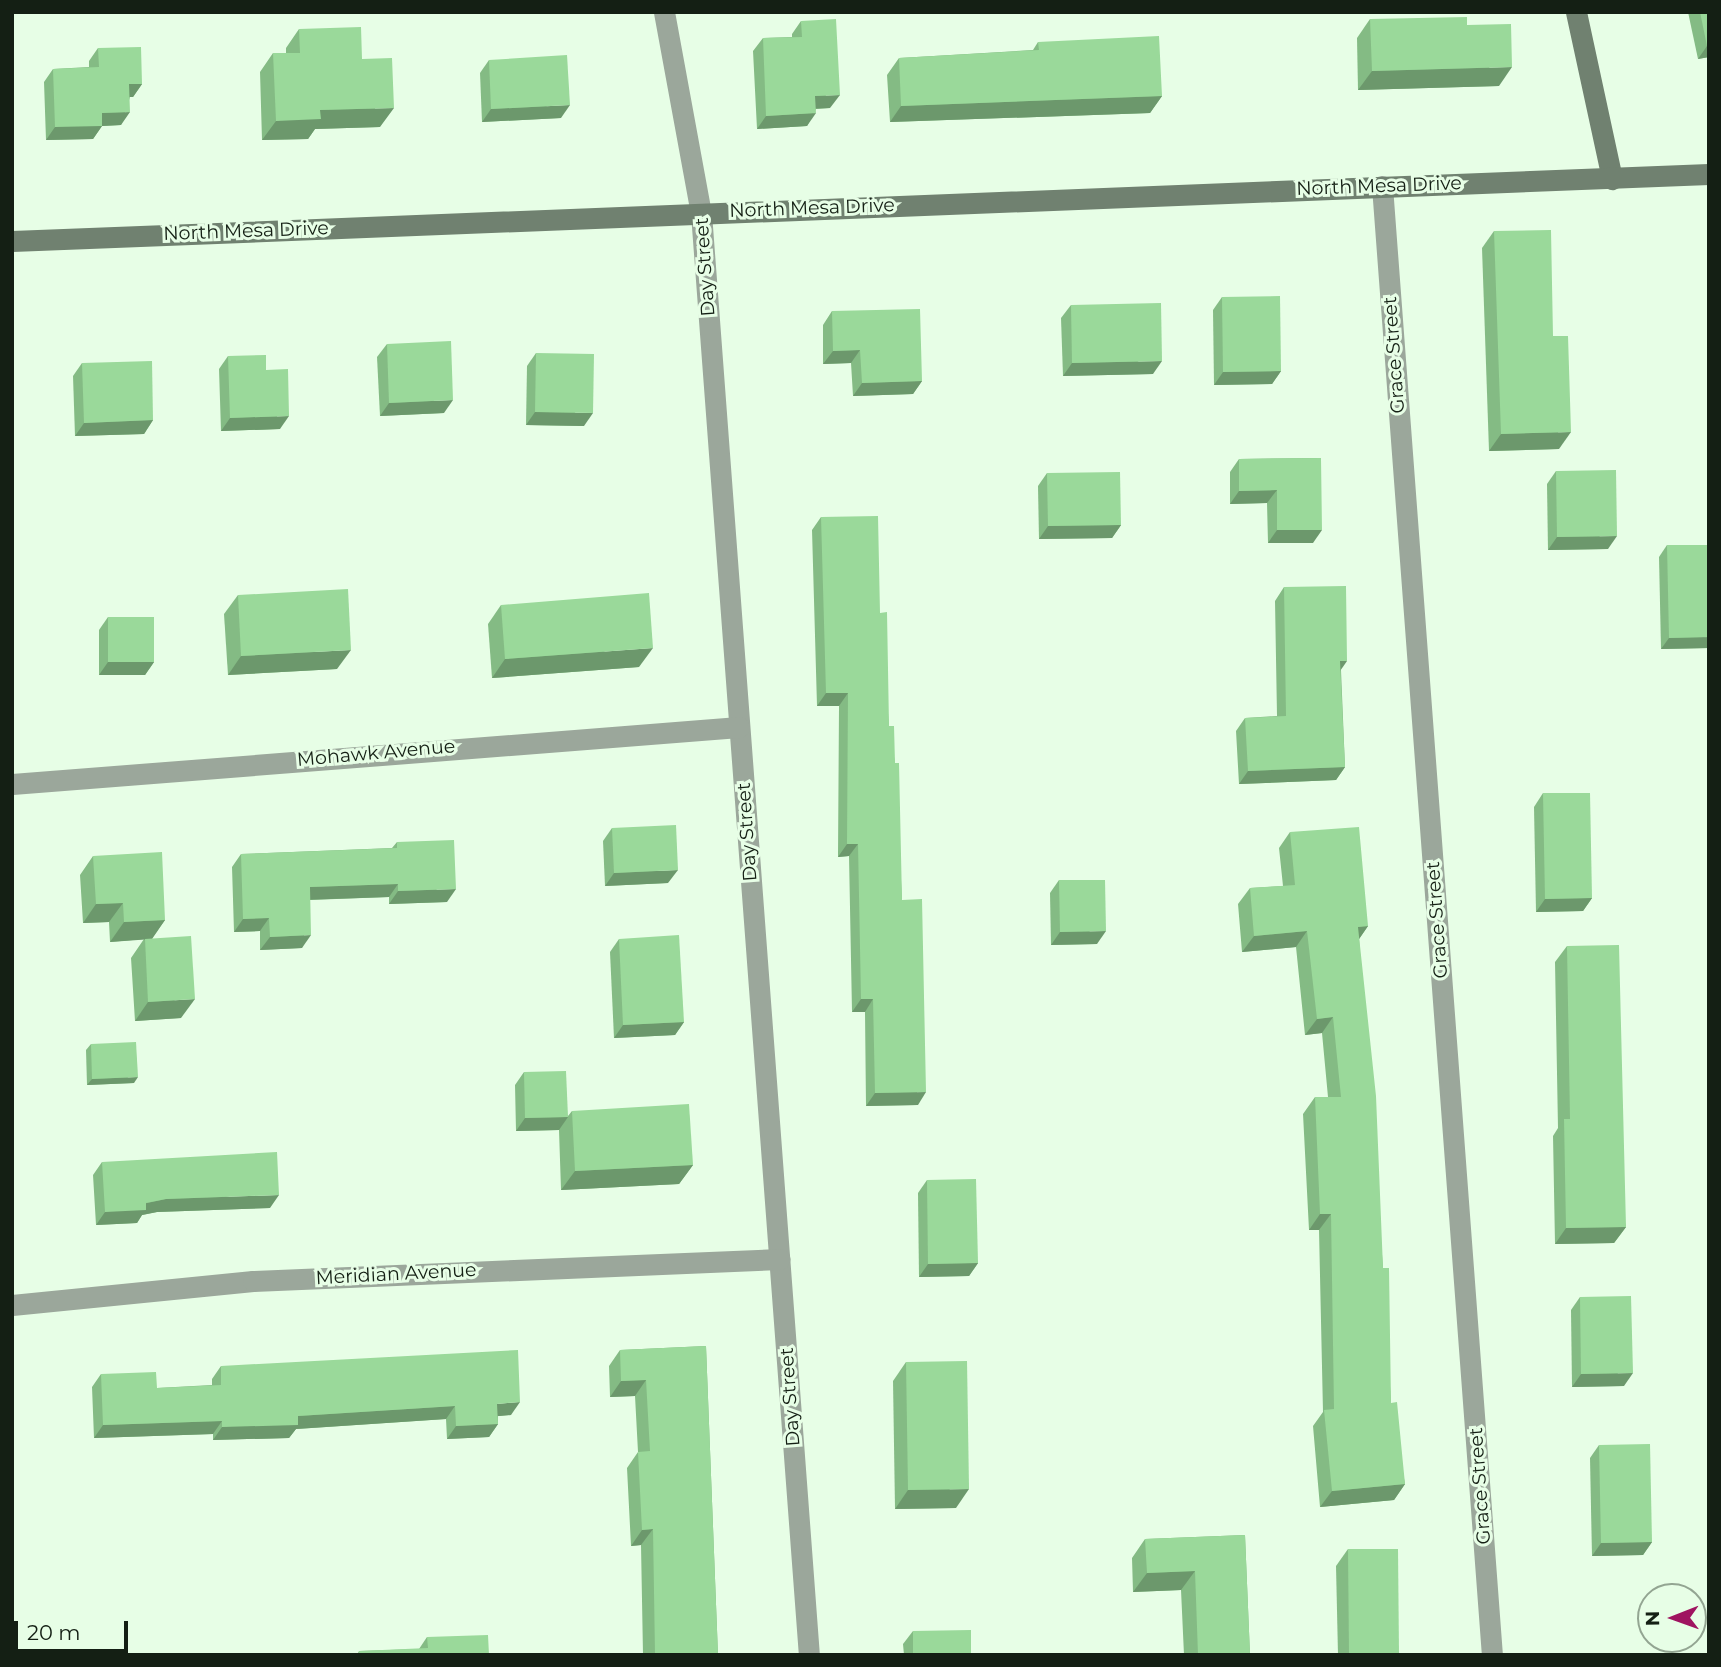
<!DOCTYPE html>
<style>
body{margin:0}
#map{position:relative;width:1721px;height:1667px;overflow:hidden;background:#e7fee6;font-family:Montserrat,sans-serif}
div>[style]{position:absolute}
.street>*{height:21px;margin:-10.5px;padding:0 10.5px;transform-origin:10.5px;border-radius:10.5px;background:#9ba79b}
.secondary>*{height:21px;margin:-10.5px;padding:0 10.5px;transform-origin:10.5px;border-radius:10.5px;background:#708170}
.wall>*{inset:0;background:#84bb84}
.shaded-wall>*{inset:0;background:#6c986c}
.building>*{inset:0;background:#9ad99a}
span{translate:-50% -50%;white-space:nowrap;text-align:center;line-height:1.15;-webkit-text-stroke:6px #e7fee6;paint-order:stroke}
.street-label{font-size:19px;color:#141f14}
.frame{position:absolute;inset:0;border:14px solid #141f14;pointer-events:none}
.north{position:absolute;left:1637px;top:1583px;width:70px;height:70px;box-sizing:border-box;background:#e7fee6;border:2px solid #93a592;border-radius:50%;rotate:269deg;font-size:19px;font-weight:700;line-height:28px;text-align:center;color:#141f14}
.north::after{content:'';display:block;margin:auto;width:24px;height:32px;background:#9f1460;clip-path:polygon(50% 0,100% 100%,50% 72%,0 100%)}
.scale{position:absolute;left:14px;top:1621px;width:114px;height:32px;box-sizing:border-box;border:4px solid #141f14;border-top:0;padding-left:9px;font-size:21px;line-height:24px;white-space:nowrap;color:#141f14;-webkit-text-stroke:5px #e7fee6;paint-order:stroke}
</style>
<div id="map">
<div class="street">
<div style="left:664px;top:12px;width:204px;rotate:79.6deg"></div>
<div style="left:701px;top:213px;width:1446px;rotate:85.72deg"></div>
<div style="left:1382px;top:186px;width:1473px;rotate:85.72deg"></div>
<div style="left:12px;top:784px;width:729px;rotate:-4.48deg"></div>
<div style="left:12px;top:1305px;width:242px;rotate:-5.7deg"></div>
<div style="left:253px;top:1281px;width:527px;rotate:-2.39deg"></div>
</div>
<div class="secondary">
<div style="left:1576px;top:12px;width:171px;rotate:77.8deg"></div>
<div style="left:12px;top:241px;width:1698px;rotate:-2.26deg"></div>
</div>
<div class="wall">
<div style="clip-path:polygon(1688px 12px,1709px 12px,1709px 57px,1698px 59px)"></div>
<div style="clip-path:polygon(1370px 19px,1467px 25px,1499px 86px,1358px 90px,1357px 38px)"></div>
<div style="clip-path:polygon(801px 21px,830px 108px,816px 109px,807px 126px,757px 129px,753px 51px,763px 38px,792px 37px,792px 34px)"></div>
<div style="clip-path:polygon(299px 29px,362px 59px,380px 127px,315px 129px,308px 139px,262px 140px,260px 72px,273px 53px,286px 53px,286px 48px)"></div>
<div style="clip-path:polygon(1038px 42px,1162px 96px,1150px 113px,890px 122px,887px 75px,899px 58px,1033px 50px)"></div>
<div style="clip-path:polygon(98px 48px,142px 84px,133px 97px,130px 97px,121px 125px,102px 126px,93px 139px,46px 140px,44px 82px,53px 69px,89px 67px,89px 61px)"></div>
<div style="clip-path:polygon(489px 60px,561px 118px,482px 122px,480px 73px)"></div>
<div style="clip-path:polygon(1494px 231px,1553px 336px,1559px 449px,1489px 451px,1482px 248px)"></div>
<div style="clip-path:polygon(1222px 297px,1281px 371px,1272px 384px,1214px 385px,1213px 310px)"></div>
<div style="clip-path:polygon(1071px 305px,1153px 374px,1063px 376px,1061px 318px)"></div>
<div style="clip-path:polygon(832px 311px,922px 381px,913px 394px,853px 396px,851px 363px,823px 364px,823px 325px)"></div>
<div style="clip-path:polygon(387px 344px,444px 413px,380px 416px,377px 357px)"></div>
<div style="clip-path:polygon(536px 353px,584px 426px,526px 425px,527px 366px)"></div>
<div style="clip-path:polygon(228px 356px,266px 370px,280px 429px,221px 431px,219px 369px)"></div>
<div style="clip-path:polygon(82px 363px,153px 420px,144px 434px,75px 436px,73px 376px)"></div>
<div style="clip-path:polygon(1321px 458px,1313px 543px,1268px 543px,1267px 503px,1230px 504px,1230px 472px,1239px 459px)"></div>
<div style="clip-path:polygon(1556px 471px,1608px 549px,1548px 550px,1547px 484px)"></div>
<div style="clip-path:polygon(1047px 473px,1121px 525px,1112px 538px,1039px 539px,1038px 486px)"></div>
<div style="clip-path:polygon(821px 517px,880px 613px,889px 726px,895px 763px,902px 900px,918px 1105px,866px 1106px,865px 1012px,852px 1012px,849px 856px,838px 857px,839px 706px,817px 706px,812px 530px)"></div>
<div style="clip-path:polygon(1667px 545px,1709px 648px,1661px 649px,1659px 557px)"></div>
<div style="clip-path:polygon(1284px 587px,1341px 670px,1345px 767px,1336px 780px,1239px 784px,1236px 731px,1245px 718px,1277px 716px,1275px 601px)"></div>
<div style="clip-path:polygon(238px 595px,337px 669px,228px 675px,224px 614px)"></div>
<div style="clip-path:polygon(501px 605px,639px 667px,492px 678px,488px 624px)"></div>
<div style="clip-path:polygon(108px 617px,154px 662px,145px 675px,99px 675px,99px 630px)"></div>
<div style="clip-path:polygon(1543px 793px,1592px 898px,1583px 911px,1536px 912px,1534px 807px)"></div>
<div style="clip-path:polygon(612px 828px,668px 883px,605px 886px,603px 841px)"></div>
<div style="clip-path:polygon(1290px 832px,1368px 926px,1359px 939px,1383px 1268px,1391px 1403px,1405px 1484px,1394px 1500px,1320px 1507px,1313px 1426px,1323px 1412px,1319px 1230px,1309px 1230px,1303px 1114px,1315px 1097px,1328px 1097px,1322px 1033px,1305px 1035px,1296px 947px,1242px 952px,1238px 904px,1250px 888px,1283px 886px,1279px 848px)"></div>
<div style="clip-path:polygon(397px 842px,447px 902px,389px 904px,389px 897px,310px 900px,302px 948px,260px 950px,260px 931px,234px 932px,232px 867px,241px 854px,392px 848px)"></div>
<div style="clip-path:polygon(93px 856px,165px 920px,152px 938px,181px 1018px,135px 1021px,131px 958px,144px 939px,110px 942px,109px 922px,83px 923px,80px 875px)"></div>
<div style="clip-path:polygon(1059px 880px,1097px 944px,1051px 945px,1050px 893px)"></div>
<div style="clip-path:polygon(619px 939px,684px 1022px,675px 1035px,614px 1038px,610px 952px)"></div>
<div style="clip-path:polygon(1567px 946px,1626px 1227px,1614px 1243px,1555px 1244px,1553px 1136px,1558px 1128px,1555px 962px)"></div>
<div style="clip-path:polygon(91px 1044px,134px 1083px,87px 1085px,86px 1050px)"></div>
<div style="clip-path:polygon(524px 1072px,568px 1116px,572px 1111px,693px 1165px,679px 1184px,561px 1190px,559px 1130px,516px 1131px,515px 1085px)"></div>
<div style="clip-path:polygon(102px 1162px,270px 1208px,157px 1212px,142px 1215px,137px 1223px,96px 1225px,93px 1175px)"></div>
<div style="clip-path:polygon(927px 1180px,978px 1263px,969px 1276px,919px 1277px,918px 1193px)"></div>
<div style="clip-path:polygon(1580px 1297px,1624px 1386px,1572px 1387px,1571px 1310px)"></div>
<div style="clip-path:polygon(706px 1346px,718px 1655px,643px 1655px,641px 1545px,631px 1546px,627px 1468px,638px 1452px,635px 1396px,610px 1397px,609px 1366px,620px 1350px)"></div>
<div style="clip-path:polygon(906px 1362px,956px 1508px,895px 1509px,893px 1381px)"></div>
<div style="clip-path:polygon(221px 1366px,511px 1415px,498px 1416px,498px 1424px,489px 1437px,447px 1439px,446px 1419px,296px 1429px,289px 1438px,213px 1440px,213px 1434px,94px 1438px,92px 1387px,101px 1374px,157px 1388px,212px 1385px,212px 1379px)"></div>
<div style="clip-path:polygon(1599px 1445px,1652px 1542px,1643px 1555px,1592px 1556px,1590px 1458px)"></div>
<div style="clip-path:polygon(1245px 1535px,1250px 1655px,1184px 1655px,1181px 1590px,1133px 1592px,1132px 1558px,1145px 1539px)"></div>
<div style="clip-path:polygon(1348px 1549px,1399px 1655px,1338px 1655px,1336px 1566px)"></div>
<div style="clip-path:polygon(913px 1631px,971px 1655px,904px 1655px,903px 1644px)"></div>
<div style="clip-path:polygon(427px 1637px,489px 1655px,357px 1655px,359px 1651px,419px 1649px)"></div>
</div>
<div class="shaded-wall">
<div style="clip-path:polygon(1707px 46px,1709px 46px,1709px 57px,1698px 59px)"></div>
<div style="clip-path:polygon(1512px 67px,1499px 86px,1358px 90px,1372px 71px)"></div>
<div style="clip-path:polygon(129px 84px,142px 84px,133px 97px,120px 97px)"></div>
<div style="clip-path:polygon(840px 95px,830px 108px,806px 109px,815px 96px)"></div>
<div style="clip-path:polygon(1162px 96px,1150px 113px,890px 122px,901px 106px)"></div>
<div style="clip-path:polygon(570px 105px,561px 118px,482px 122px,491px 109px)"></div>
<div style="clip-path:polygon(394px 108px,380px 127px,315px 129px,308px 139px,262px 140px,276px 121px,320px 110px)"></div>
<div style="clip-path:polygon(130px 112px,121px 125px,102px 126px,93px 139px,46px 140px,55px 127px,102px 113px)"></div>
<div style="clip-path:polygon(816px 113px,807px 126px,757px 129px,766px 116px)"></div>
<div style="clip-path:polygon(860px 350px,851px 363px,823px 364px,833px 351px)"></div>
<div style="clip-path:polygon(1162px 361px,1153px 374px,1063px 376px,1072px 363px)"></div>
<div style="clip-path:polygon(1281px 371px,1272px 384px,1214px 385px,1223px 372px)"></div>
<div style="clip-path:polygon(922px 381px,913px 394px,853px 396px,862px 383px)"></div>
<div style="clip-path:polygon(453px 400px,444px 413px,380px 416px,389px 403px)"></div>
<div style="clip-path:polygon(535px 412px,593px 413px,584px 426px,526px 425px)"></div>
<div style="clip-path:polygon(289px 416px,280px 429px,221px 431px,230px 418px)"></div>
<div style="clip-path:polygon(153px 420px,144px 434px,75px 436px,84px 423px)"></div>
<div style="clip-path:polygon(1571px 432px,1559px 449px,1489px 451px,1501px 434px)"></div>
<div style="clip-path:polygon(1277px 490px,1267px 503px,1230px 504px,1239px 491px)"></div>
<div style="clip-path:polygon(1121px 525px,1112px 538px,1039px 539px,1048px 526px)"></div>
<div style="clip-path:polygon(1277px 530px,1322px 530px,1313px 543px,1268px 543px)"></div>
<div style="clip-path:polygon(1617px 536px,1608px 549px,1548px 550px,1557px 537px)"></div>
<div style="clip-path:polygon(1709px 637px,1709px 648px,1661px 649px,1669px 638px)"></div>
<div style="clip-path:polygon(653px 648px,639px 667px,492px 678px,505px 659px)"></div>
<div style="clip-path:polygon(351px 650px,337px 669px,228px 675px,241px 656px)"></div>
<div style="clip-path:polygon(1340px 661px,1347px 661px,1338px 674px)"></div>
<div style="clip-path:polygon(108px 662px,154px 662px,145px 675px,99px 675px)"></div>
<div style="clip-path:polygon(826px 693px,848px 693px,839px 706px,817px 706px)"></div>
<div style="clip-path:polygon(1345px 767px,1336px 780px,1239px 784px,1248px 771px)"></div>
<div style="clip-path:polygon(847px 844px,858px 844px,849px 856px,838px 857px)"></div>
<div style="clip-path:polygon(678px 870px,668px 883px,605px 886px,614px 873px)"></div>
<div style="clip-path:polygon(398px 884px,389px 897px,301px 900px,310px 887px)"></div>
<div style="clip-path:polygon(456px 889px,447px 902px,389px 904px,398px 891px)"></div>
<div style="clip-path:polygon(1592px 898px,1583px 911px,1536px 912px,1545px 899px)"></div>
<div style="clip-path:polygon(123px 903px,109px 922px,83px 923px,96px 904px)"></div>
<div style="clip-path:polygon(269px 918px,260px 931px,234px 932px,243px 919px)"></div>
<div style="clip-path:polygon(165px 920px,152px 939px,110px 942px,124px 922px)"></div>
<div style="clip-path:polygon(1368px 926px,1357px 942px,1358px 927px)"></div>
<div style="clip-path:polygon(1106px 931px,1097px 944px,1051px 945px,1060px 932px)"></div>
<div style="clip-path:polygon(1307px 931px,1296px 947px,1242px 952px,1254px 936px)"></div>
<div style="clip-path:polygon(311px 935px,302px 948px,260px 950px,270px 937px)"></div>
<div style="clip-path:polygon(195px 999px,181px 1018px,135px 1021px,148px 1002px)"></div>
<div style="clip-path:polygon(861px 999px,873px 999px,865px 1012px,852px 1012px)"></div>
<div style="clip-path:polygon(1333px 1017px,1322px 1033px,1305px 1035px,1317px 1019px)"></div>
<div style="clip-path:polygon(684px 1022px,675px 1035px,614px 1038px,623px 1025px)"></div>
<div style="clip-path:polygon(138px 1077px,134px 1083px,87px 1085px,92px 1079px)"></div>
<div style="clip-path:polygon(926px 1092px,918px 1105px,866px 1106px,875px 1093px)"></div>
<div style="clip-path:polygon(568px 1117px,559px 1130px,516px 1131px,525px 1118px)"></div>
<div style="clip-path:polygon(693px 1165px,679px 1184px,561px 1190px,575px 1171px)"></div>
<div style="clip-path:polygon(279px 1195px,270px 1208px,157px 1212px,142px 1215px,137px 1223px,96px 1225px,105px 1212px,166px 1199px)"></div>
<div style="clip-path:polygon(1320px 1214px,1331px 1214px,1319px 1230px,1309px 1230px)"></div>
<div style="clip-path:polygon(1626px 1227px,1614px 1243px,1555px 1244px,1566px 1228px)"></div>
<div style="clip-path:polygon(978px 1263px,969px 1276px,919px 1277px,928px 1264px)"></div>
<div style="clip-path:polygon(1633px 1373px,1624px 1386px,1572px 1387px,1581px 1374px)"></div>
<div style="clip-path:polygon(646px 1380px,635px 1396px,610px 1397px,621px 1381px)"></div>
<div style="clip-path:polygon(520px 1402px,511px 1415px,488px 1417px,497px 1404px)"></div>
<div style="clip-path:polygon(455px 1406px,446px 1419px,296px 1429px,289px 1438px,213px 1440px,222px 1427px,298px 1416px)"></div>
<div style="clip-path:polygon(222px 1421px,213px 1434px,94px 1438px,103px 1425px)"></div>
<div style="clip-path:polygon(498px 1424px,489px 1437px,447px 1439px,456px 1426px)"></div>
<div style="clip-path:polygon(1405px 1484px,1394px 1500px,1320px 1507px,1332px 1491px)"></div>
<div style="clip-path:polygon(969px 1489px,956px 1508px,895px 1509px,908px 1490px)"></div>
<div style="clip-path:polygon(653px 1529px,641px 1545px,631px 1546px,642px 1530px)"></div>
<div style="clip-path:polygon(1652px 1542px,1643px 1555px,1592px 1556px,1601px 1543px)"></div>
<div style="clip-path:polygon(1195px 1571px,1181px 1590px,1133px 1592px,1147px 1573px)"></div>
</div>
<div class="building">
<div style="clip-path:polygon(1700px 12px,1709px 12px,1709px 46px,1707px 46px)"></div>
<div style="clip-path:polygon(1467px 17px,1467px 25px,1511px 24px,1512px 67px,1372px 71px,1370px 19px)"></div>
<div style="clip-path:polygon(836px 19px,840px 95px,815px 96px,816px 113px,766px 116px,763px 38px,802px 37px,801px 21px)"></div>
<div style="clip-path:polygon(361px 27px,362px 59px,392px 58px,394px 108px,320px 110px,321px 119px,276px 121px,273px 53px,300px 53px,299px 29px)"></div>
<div style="clip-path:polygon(1159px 36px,1162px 96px,901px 106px,899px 58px,1039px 50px,1038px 42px)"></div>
<div style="clip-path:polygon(141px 47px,142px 84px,129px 84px,130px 112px,102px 113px,102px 126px,55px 127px,53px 69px,99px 67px,98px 48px)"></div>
<div style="clip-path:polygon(567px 55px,570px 105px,491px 109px,489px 60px)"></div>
<div style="clip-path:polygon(1551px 230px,1553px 336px,1568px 336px,1571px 432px,1501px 434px,1494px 231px)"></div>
<div style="clip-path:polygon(1280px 296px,1281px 371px,1223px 372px,1222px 297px)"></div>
<div style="clip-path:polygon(1161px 303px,1162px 361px,1072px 363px,1071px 305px)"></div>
<div style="clip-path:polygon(920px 309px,922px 381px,862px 383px,860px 350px,833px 351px,832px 311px)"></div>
<div style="clip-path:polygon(451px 341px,453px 400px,389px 403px,387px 344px)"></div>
<div style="clip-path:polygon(536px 353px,594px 354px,593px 413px,535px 412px)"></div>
<div style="clip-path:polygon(266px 355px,266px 370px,288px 369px,289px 416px,230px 418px,228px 356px)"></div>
<div style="clip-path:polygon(152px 361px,153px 420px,84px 423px,82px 363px)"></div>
<div style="clip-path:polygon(1321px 458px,1322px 530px,1277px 530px,1277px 490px,1239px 491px,1239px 459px)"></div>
<div style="clip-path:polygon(1616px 470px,1617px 536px,1557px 537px,1556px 471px)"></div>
<div style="clip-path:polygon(1120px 472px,1121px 525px,1048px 526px,1047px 473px)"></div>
<div style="clip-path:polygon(878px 516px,880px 613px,887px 612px,889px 726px,894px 726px,895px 763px,899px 763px,902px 900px,922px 899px,926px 1092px,875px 1093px,873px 999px,861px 999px,858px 844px,847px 844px,848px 693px,826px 693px,821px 517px)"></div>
<div style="clip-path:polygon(1667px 545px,1709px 545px,1709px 637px,1669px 638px)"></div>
<div style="clip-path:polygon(1346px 586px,1347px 661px,1340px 661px,1345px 767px,1248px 771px,1245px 718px,1286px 716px,1284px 587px)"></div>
<div style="clip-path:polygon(348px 589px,351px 650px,241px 656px,238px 595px)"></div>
<div style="clip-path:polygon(649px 593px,653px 648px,505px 659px,501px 605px)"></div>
<div style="clip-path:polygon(108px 617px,154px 617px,154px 662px,108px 662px)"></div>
<div style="clip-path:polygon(1543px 793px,1590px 793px,1592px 898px,1545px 899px)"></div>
<div style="clip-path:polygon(676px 825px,678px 870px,614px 873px,612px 828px)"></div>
<div style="clip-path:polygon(1359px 827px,1368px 926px,1358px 927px,1376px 1096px,1383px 1268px,1389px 1268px,1391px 1403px,1397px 1402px,1405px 1484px,1332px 1491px,1324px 1410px,1334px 1409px,1331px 1214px,1320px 1214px,1315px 1097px,1341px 1097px,1333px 1017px,1317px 1019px,1307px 931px,1254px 936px,1250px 888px,1295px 885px,1290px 832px)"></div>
<div style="clip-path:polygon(454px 840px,456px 889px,398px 891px,398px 884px,310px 887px,311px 935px,270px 937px,269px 918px,243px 919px,241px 854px,397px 848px,397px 842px)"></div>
<div style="clip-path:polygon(162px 852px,165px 920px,124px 922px,123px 903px,96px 904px,93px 856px)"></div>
<div style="clip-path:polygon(1059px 880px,1105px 880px,1106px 931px,1060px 932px)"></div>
<div style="clip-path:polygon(679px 935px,684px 1022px,623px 1025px,619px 939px)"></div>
<div style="clip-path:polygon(191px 936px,195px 999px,148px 1002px,145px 939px)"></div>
<div style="clip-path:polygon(1619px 945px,1626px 1227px,1566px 1228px,1564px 1119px,1570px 1119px,1567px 946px)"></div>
<div style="clip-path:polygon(136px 1042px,138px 1077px,92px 1079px,91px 1044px)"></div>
<div style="clip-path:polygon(566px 1071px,568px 1117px,525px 1118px,524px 1072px)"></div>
<div style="clip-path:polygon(689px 1104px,693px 1165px,575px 1171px,572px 1111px)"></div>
<div style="clip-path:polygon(277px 1152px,279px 1195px,166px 1199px,146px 1203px,146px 1210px,105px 1212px,102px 1162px)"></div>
<div style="clip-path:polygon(976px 1179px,978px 1263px,928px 1264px,927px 1180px)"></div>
<div style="clip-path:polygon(1631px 1296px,1633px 1373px,1581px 1374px,1580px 1297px)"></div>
<div style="clip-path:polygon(706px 1346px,718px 1655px,655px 1655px,653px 1529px,642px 1530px,638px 1452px,650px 1451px,646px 1380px,621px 1381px,620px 1350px)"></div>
<div style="clip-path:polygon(518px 1350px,520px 1402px,497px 1404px,498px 1424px,456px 1426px,455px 1406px,298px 1416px,298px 1425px,222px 1427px,222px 1421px,103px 1425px,101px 1374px,156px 1372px,157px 1388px,221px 1385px,221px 1366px)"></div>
<div style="clip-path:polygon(967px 1361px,969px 1489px,908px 1490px,906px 1362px)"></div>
<div style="clip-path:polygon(1650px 1444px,1652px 1542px,1601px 1543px,1599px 1445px)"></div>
<div style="clip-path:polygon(1245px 1535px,1250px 1655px,1198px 1655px,1195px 1571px,1147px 1573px,1145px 1539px)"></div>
<div style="clip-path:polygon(1348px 1549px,1398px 1549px,1399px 1655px,1349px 1655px)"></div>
<div style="clip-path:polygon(971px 1630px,971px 1655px,913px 1655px,913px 1631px)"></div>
<div style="clip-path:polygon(488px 1635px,489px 1655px,359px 1655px,359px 1651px,428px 1648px,427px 1637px)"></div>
</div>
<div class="street-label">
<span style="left:1379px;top:186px;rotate:-2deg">North Mesa Drive</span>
<span style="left:812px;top:208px;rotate:-2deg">North Mesa Drive</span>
<span style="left:246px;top:231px;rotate:-2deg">North Mesa Drive</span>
<span style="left:705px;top:267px;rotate:-94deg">Day Street</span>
<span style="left:1394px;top:355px;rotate:-94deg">Grace Street</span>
<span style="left:376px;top:753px;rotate:-5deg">Mohawk Avenue</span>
<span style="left:747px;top:832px;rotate:-94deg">Day Street</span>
<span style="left:1437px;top:920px;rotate:-94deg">Grace Street</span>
<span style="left:396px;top:1274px;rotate:-3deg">Meridian Avenue</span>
<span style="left:790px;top:1397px;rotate:-94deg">Day Street</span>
<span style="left:1480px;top:1486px;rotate:-94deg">Grace Street</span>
</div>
<div class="frame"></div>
<div class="north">N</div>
<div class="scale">20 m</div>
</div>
